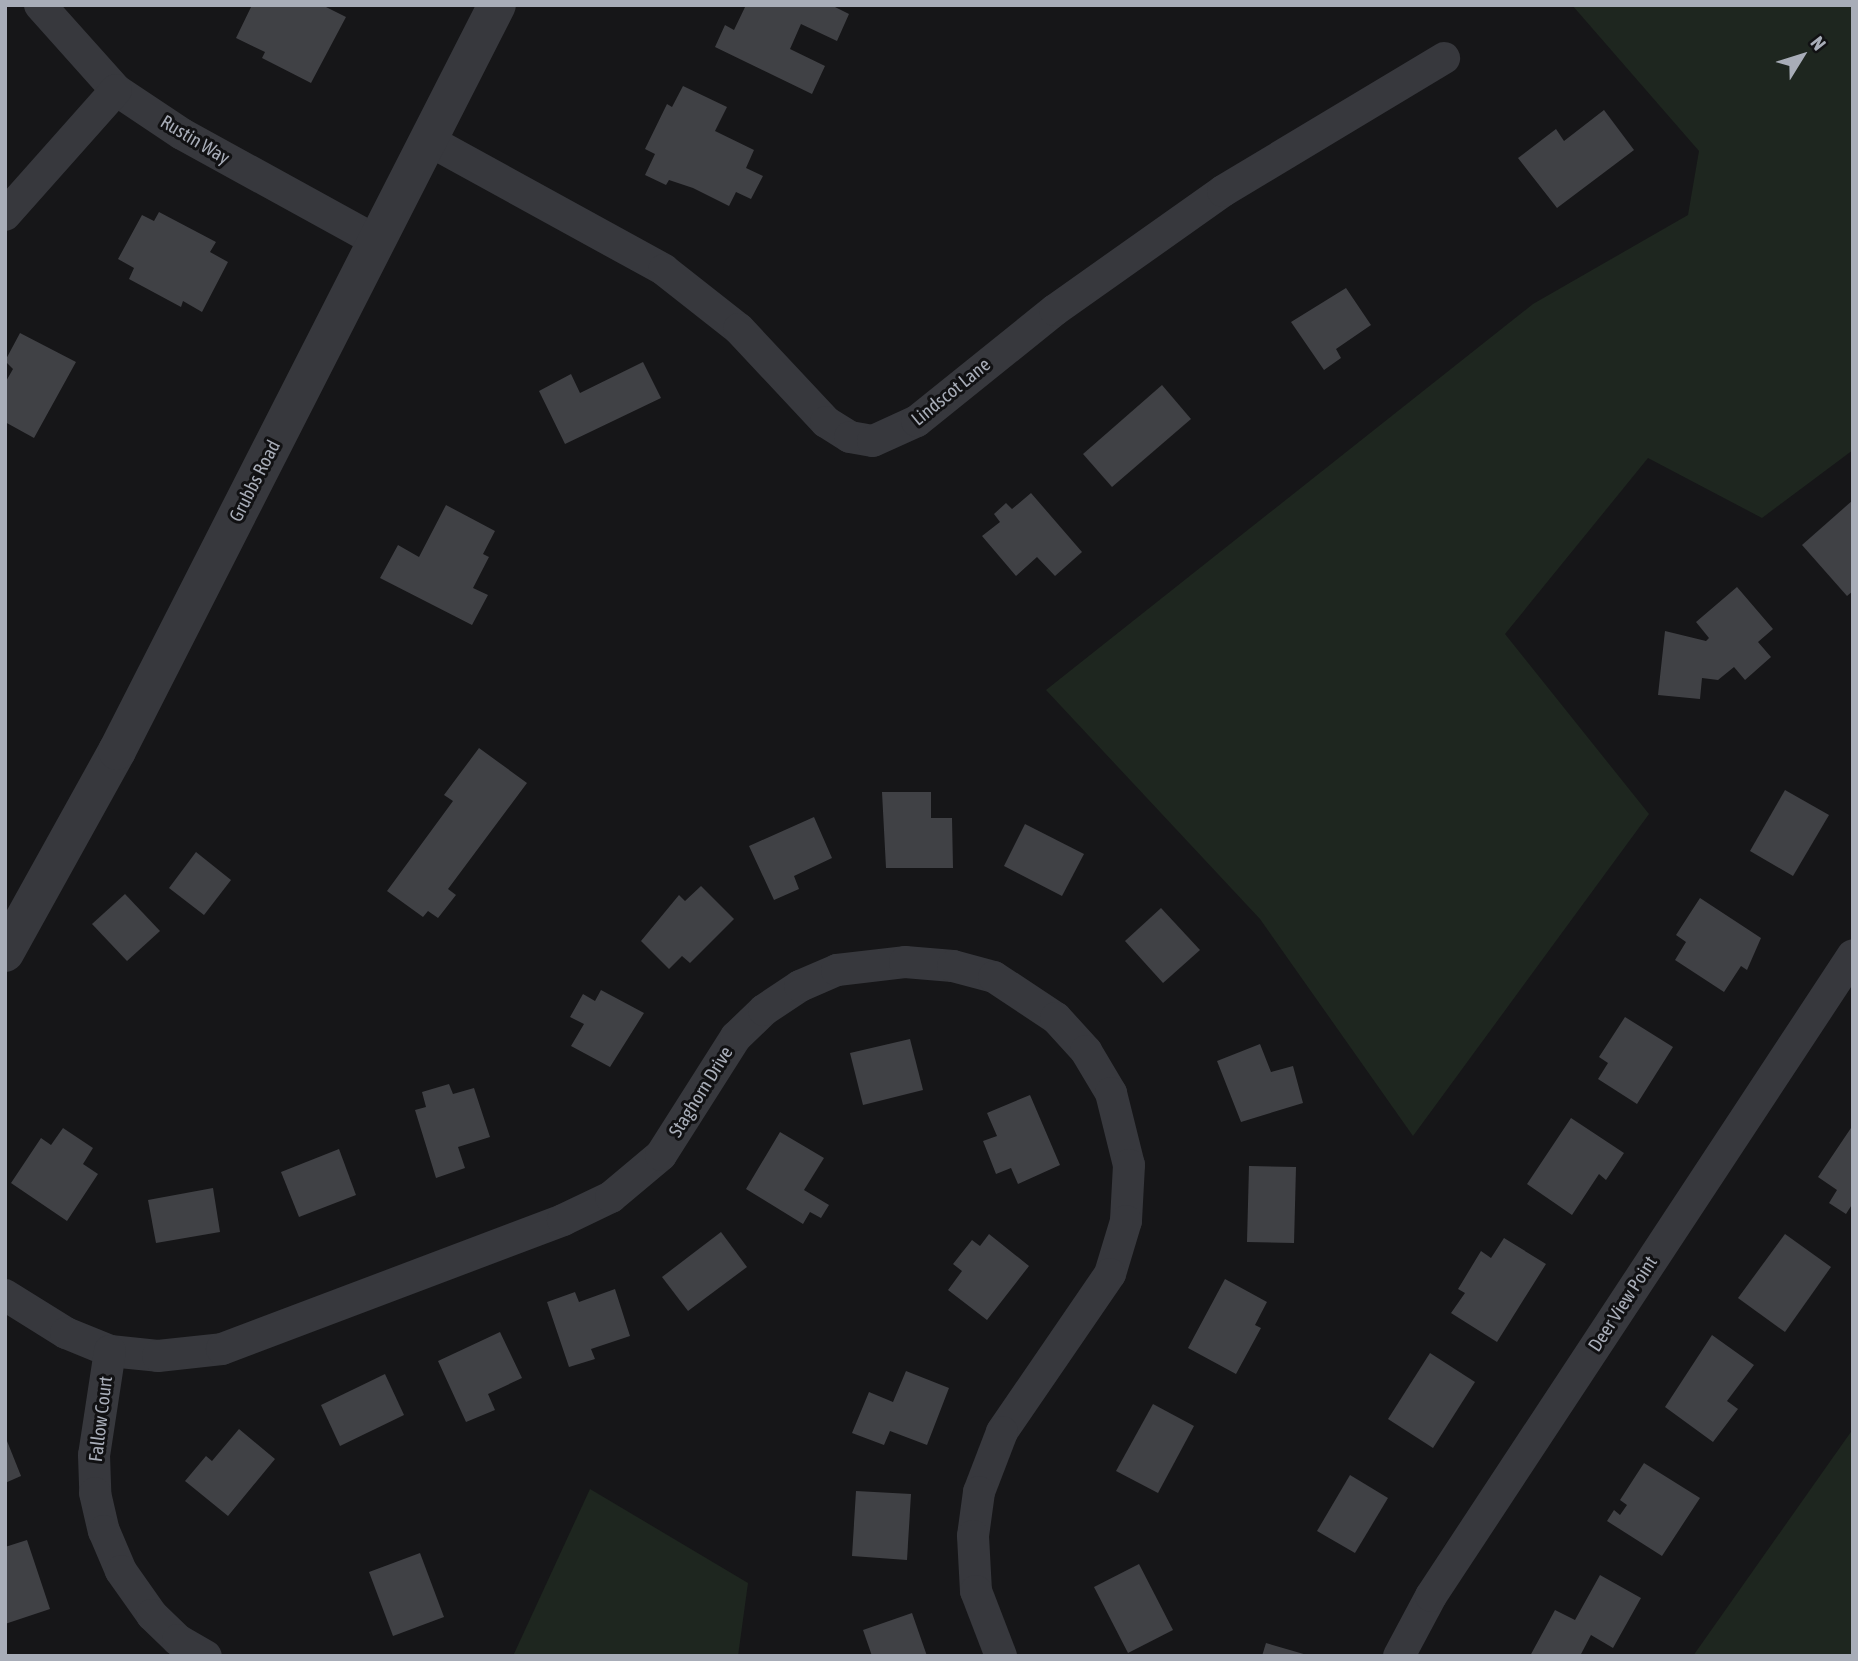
<!DOCTYPE html>
<style>
body{margin:0}
#map{position:relative;width:1858px;height:1661px;overflow:hidden;background:#161618;font-family:"Asap Condensed",sans-serif}
div>[style]{position:absolute}
.green>*{inset:0;background:#1e261f}
.building>*{inset:0;background:#404145}
.minor>*{height:32px;margin:-16px;padding:0 16px;transform-origin:16px;border-radius:16px;background:#37383d}
.tertiary>*{height:38px;margin:-19px;padding:0 19px;transform-origin:19px;border-radius:19px;background:#37383d}
span{translate:-50% -50%;white-space:nowrap;text-align:center;line-height:1.15;-webkit-text-stroke:6px #111113;paint-order:stroke}
.street-label{font-size:19px;color:#a8adb8}
.frame{position:absolute;inset:0;border:7px solid #a8adb8;pointer-events:none}
.north{position:absolute;left:1767px;top:21px;width:70px;height:70px;-webkit-text-stroke:5px #111113;paint-order:stroke;rotate:52deg;font-size:19px;font-weight:700;line-height:28px;text-align:center;color:#a8adb8}
.north::after{content:'';display:block;margin:auto;width:24px;height:32px;background:#a8adb8;clip-path:polygon(50% 0,100% 100%,50% 72%,0 100%)}
</style>
<div id="map">
<div class="green">
<div style="clip-path:polygon(1572px 5px,1853px 5px,1853px 450px,1762px 518px,1648px 458px,1505px 634px,1649px 814px,1413px 1136px,1260px 919px,1046px 690px,1533px 304px,1688px 215px,1699px 151px)"></div>
<div style="clip-path:polygon(1853px 1429px,1853px 1656px,1693px 1656px)"></div>
<div style="clip-path:polygon(590px 1489px,748px 1583px,738px 1656px,513px 1656px)"></div>
</div>
<div class="building">
<div style="clip-path:polygon(252px 5px,322px 5px,346px 17px,311px 83px,262px 58px,265px 52px,236px 38px)"></div>
<div style="clip-path:polygon(746px 5px,831px 5px,849px 14px,837px 41px,801px 24px,790px 49px,825px 66px,812px 94px,715px 47px,725px 25px,734px 30px)"></div>
<div style="clip-path:polygon(683px 86px,727px 107px,715px 131px,754px 150px,746px 168px,763px 176px,751px 199px,736px 192px,729px 206px,693px 188px,669px 180px,666px 185px,645px 175px,655px 154px,645px 149px,667px 104px,672px 107px)"></div>
<div style="clip-path:polygon(1604px 110px,1634px 150px,1557px 208px,1518px 158px,1556px 129px,1564px 141px)"></div>
<div style="clip-path:polygon(159px 212px,216px 242px,210px 252px,228px 262px,202px 312px,183px 301px,181px 307px,129px 279px,134px 268px,118px 259px,142px 215px,154px 221px)"></div>
<div style="clip-path:polygon(1346px 288px,1371px 325px,1336px 349px,1341px 358px,1324px 370px,1291px 322px)"></div>
<div style="clip-path:polygon(20px 333px,76px 362px,34px 438px,5px 422px,5px 383px,13px 369px,5px 361px)"></div>
<div style="clip-path:polygon(643px 362px,661px 398px,565px 444px,539px 391px,571px 374px,580px 393px)"></div>
<div style="clip-path:polygon(1162px 385px,1191px 419px,1112px 487px,1083px 454px)"></div>
<div style="clip-path:polygon(1031px 493px,1082px 552px,1055px 576px,1037px 557px,1016px 576px,982px 536px,1000px 522px,994px 514px,1006px 503px,1012px 509px)"></div>
<div style="clip-path:polygon(1853px 500px,1853px 591px,1847px 596px,1802px 545px)"></div>
<div style="clip-path:polygon(446px 505px,495px 531px,483px 554px,489px 557px,473px 588px,488px 595px,472px 625px,380px 578px,398px 545px,419px 557px)"></div>
<div style="clip-path:polygon(1737px 587px,1773px 629px,1758px 642px,1771px 657px,1745px 680px,1734px 667px,1718px 680px,1702px 678px,1700px 699px,1658px 695px,1665px 631px,1706px 641px,1709px 638px,1696px 622px)"></div>
<div style="clip-path:polygon(479px 748px,527px 783px,448px 889px,456px 895px,438px 918px,428px 911px,423px 917px,387px 891px,453px 801px,444px 795px)"></div>
<div style="clip-path:polygon(1785px 790px,1829px 815px,1793px 876px,1750px 851px)"></div>
<div style="clip-path:polygon(882px 792px,931px 792px,931px 818px,952px 818px,953px 868px,886px 868px)"></div>
<div style="clip-path:polygon(814px 817px,832px 858px,794px 876px,799px 889px,774px 900px,749px 846px)"></div>
<div style="clip-path:polygon(1025px 824px,1084px 854px,1062px 896px,1004px 866px)"></div>
<div style="clip-path:polygon(196px 852px,231px 880px,204px 915px,169px 888px)"></div>
<div style="clip-path:polygon(701px 886px,734px 919px,690px 963px,682px 956px,669px 969px,641px 941px,679px 895px,685px 901px)"></div>
<div style="clip-path:polygon(125px 894px,160px 931px,127px 961px,92px 924px)"></div>
<div style="clip-path:polygon(1700px 898px,1761px 938px,1747px 970px,1741px 966px,1724px 992px,1675px 960px,1686px 942px,1676px 935px)"></div>
<div style="clip-path:polygon(1161px 908px,1200px 950px,1163px 983px,1125px 941px)"></div>
<div style="clip-path:polygon(601px 990px,644px 1013px,610px 1067px,571px 1046px,584px 1024px,570px 1017px,583px 994px,595px 1001px)"></div>
<div style="clip-path:polygon(1625px 1017px,1673px 1047px,1637px 1104px,1598px 1079px,1608px 1063px,1599px 1057px)"></div>
<div style="clip-path:polygon(910px 1039px,923px 1090px,863px 1105px,850px 1053px)"></div>
<div style="clip-path:polygon(1260px 1044px,1271px 1072px,1293px 1066px,1303px 1103px,1241px 1122px,1217px 1061px)"></div>
<div style="clip-path:polygon(449px 1084px,453px 1094px,474px 1088px,490px 1137px,458px 1147px,465px 1168px,436px 1178px,415px 1110px,426px 1107px,422px 1092px)"></div>
<div style="clip-path:polygon(1030px 1095px,1060px 1165px,1018px 1184px,1011px 1168px,996px 1174px,983px 1141px,997px 1136px,987px 1113px)"></div>
<div style="clip-path:polygon(1571px 1118px,1624px 1153px,1606px 1180px,1599px 1174px,1572px 1215px,1527px 1184px)"></div>
<div style="clip-path:polygon(1853px 1125px,1853px 1203px,1846px 1214px,1829px 1203px,1837px 1190px,1818px 1177px)"></div>
<div style="clip-path:polygon(63px 1128px,93px 1148px,83px 1164px,98px 1174px,67px 1221px,11px 1183px,41px 1138px,51px 1145px)"></div>
<div style="clip-path:polygon(780px 1132px,824px 1158px,804px 1190px,829px 1205px,821px 1218px,810px 1212px,803px 1224px,746px 1189px)"></div>
<div style="clip-path:polygon(339px 1149px,356px 1195px,299px 1217px,281px 1172px)"></div>
<div style="clip-path:polygon(1249px 1166px,1296px 1167px,1294px 1243px,1247px 1242px)"></div>
<div style="clip-path:polygon(213px 1188px,220px 1232px,156px 1243px,148px 1200px)"></div>
<div style="clip-path:polygon(721px 1232px,747px 1267px,688px 1311px,662px 1277px)"></div>
<div style="clip-path:polygon(989px 1234px,1029px 1266px,987px 1320px,948px 1290px,962px 1271px,953px 1264px,972px 1240px,980px 1246px)"></div>
<div style="clip-path:polygon(1785px 1234px,1831px 1267px,1785px 1332px,1738px 1298px)"></div>
<div style="clip-path:polygon(1504px 1238px,1546px 1264px,1497px 1342px,1451px 1313px,1465px 1293px,1458px 1289px,1481px 1251px,1491px 1258px)"></div>
<div style="clip-path:polygon(1225px 1279px,1267px 1302px,1255px 1325px,1261px 1328px,1236px 1374px,1188px 1348px)"></div>
<div style="clip-path:polygon(615px 1289px,630px 1336px,591px 1349px,595px 1359px,569px 1367px,547px 1302px,575px 1292px,579px 1302px)"></div>
<div style="clip-path:polygon(500px 1332px,522px 1378px,488px 1394px,495px 1410px,466px 1422px,438px 1361px)"></div>
<div style="clip-path:polygon(1712px 1335px,1754px 1365px,1727px 1401px,1738px 1409px,1713px 1442px,1665px 1407px)"></div>
<div style="clip-path:polygon(1430px 1353px,1475px 1382px,1433px 1448px,1388px 1419px)"></div>
<div style="clip-path:polygon(906px 1371px,949px 1388px,927px 1445px,890px 1431px,884px 1445px,852px 1433px,869px 1392px,893px 1402px)"></div>
<div style="clip-path:polygon(385px 1374px,404px 1415px,340px 1446px,321px 1405px)"></div>
<div style="clip-path:polygon(1153px 1404px,1194px 1426px,1158px 1493px,1116px 1471px)"></div>
<div style="clip-path:polygon(239px 1429px,275px 1459px,228px 1516px,185px 1481px,206px 1456px,212px 1461px)"></div>
<div style="clip-path:polygon(5px 1436px,21px 1476px,5px 1483px)"></div>
<div style="clip-path:polygon(1644px 1463px,1700px 1498px,1662px 1556px,1607px 1521px,1614px 1510px,1620px 1515px,1627px 1505px,1620px 1500px)"></div>
<div style="clip-path:polygon(1350px 1475px,1388px 1498px,1355px 1553px,1317px 1531px)"></div>
<div style="clip-path:polygon(856px 1491px,911px 1494px,907px 1560px,852px 1556px)"></div>
<div style="clip-path:polygon(27px 1540px,50px 1609px,5px 1624px,5px 1547px)"></div>
<div style="clip-path:polygon(420px 1553px,444px 1617px,393px 1636px,369px 1572px)"></div>
<div style="clip-path:polygon(1139px 1564px,1173px 1630px,1128px 1653px,1094px 1587px)"></div>
<div style="clip-path:polygon(1600px 1575px,1641px 1598px,1613px 1648px,1591px 1635px,1580px 1656px,1530px 1656px,1555px 1610px,1575px 1620px)"></div>
<div style="clip-path:polygon(912px 1613px,927px 1656px,872px 1656px,863px 1630px)"></div>
<div style="clip-path:polygon(1266px 1643px,1307px 1655px,1307px 1656px,1262px 1656px)"></div>
</div>
<div class="minor">
<div style="left:40px;top:5px;width:114px;rotate:48.2deg"></div>
<div style="left:116px;top:90px;width:79px;rotate:33.7deg"></div>
<div style="left:182px;top:134px;width:220px;rotate:28.8deg"></div>
<div style="left:428px;top:140px;width:269px;rotate:28.8deg"></div>
<div style="left:664px;top:270px;width:95px;rotate:38.2deg"></div>
<div style="left:739px;top:329px;width:127px;rotate:46.9deg"></div>
<div style="left:826px;top:422px;width:28px;rotate:32deg"></div>
<div style="left:850px;top:437px;width:23px;rotate:10deg"></div>
<div style="left:873px;top:441px;width:48px;rotate:-24.4deg"></div>
<div style="left:917px;top:421px;width:177px;rotate:-38.8deg"></div>
<div style="left:1055px;top:310px;width:206px;rotate:-35.3deg"></div>
<div style="left:1223px;top:191px;width:258px;rotate:-31deg"></div>
<div style="left:5px;top:215px;width:167px;rotate:-48.4deg"></div>
<div style="left:5px;top:1295px;width:72px;rotate:31.9deg"></div>
<div style="left:66px;top:1333px;width:48px;rotate:22.2deg"></div>
<div style="left:110px;top:1351px;width:48px;rotate:5.9deg"></div>
<div style="left:158px;top:1356px;width:64px;rotate:-6.2deg"></div>
<div style="left:222px;top:1349px;width:365px;rotate:-20.7deg"></div>
<div style="left:563px;top:1220px;width:53px;rotate:-25.6deg"></div>
<div style="left:611px;top:1197px;width:65px;rotate:-40deg"></div>
<div style="left:661px;top:1155px;width:140px;rotate:-57.6deg"></div>
<div style="left:736px;top:1037px;width:39px;rotate:-44deg"></div>
<div style="left:764px;top:1010px;width:43px;rotate:-33.7deg"></div>
<div style="left:800px;top:986px;width:40px;rotate:-23.4deg"></div>
<div style="left:837px;top:970px;width:68px;rotate:-6.7deg"></div>
<div style="left:905px;top:962px;width:48px;rotate:4.8deg"></div>
<div style="left:953px;top:966px;width:42px;rotate:15deg"></div>
<div style="left:994px;top:977px;width:74px;rotate:33.5deg"></div>
<div style="left:1056px;top:1018px;width:45px;rotate:47.7deg"></div>
<div style="left:1086px;top:1051px;width:49px;rotate:59.2deg"></div>
<div style="left:1111px;top:1093px;width:74px;rotate:76deg"></div>
<div style="left:1129px;top:1165px;width:56px;rotate:93.1deg"></div>
<div style="left:1126px;top:1221px;width:55px;rotate:106.8deg"></div>
<div style="left:1110px;top:1274px;width:191px;rotate:124.4deg"></div>
<div style="left:1002px;top:1432px;width:64px;rotate:111deg"></div>
<div style="left:979px;top:1492px;width:44px;rotate:97.8deg"></div>
<div style="left:973px;top:1536px;width:55px;rotate:86.9deg"></div>
<div style="left:976px;top:1591px;width:70px;rotate:69deg"></div>
<div style="left:110px;top:1351px;width:105px;rotate:98.7deg"></div>
<div style="left:94px;top:1455px;width:38px;rotate:88deg"></div>
<div style="left:95px;top:1493px;width:39px;rotate:77deg"></div>
<div style="left:104px;top:1531px;width:43px;rotate:67deg"></div>
<div style="left:121px;top:1571px;width:54px;rotate:54.8deg"></div>
<div style="left:152px;top:1615px;width:36px;rotate:44deg"></div>
<div style="left:178px;top:1640px;width:32px;rotate:30deg"></div>
<div style="left:1399px;top:1656px;width:68px;rotate:-61.9deg"></div>
<div style="left:1431px;top:1596px;width:767px;rotate:-56.64deg"></div>
</div>
<div class="tertiary">
<div style="left:5px;top:953px;width:231px;rotate:-61deg"></div>
<div style="left:117px;top:751px;width:837px;rotate:-63.01deg"></div>
</div>
<div class="street-label">
<span style="left:195px;top:140px;rotate:31deg">Rustin Way</span>
<span style="left:951px;top:392px;rotate:-39deg">Lindscot Lane</span>
<span style="left:255px;top:481px;rotate:-63deg">Grubbs Road</span>
<span style="left:701px;top:1092px;rotate:-58deg">Staghorn Drive</span>
<span style="left:1623px;top:1304px;rotate:-57deg">Deer View Point</span>
<span style="left:101px;top:1419px;rotate:-83deg">Fallow Court</span>
</div>
<div class="frame"></div>
<div class="north">N</div>
</div>
